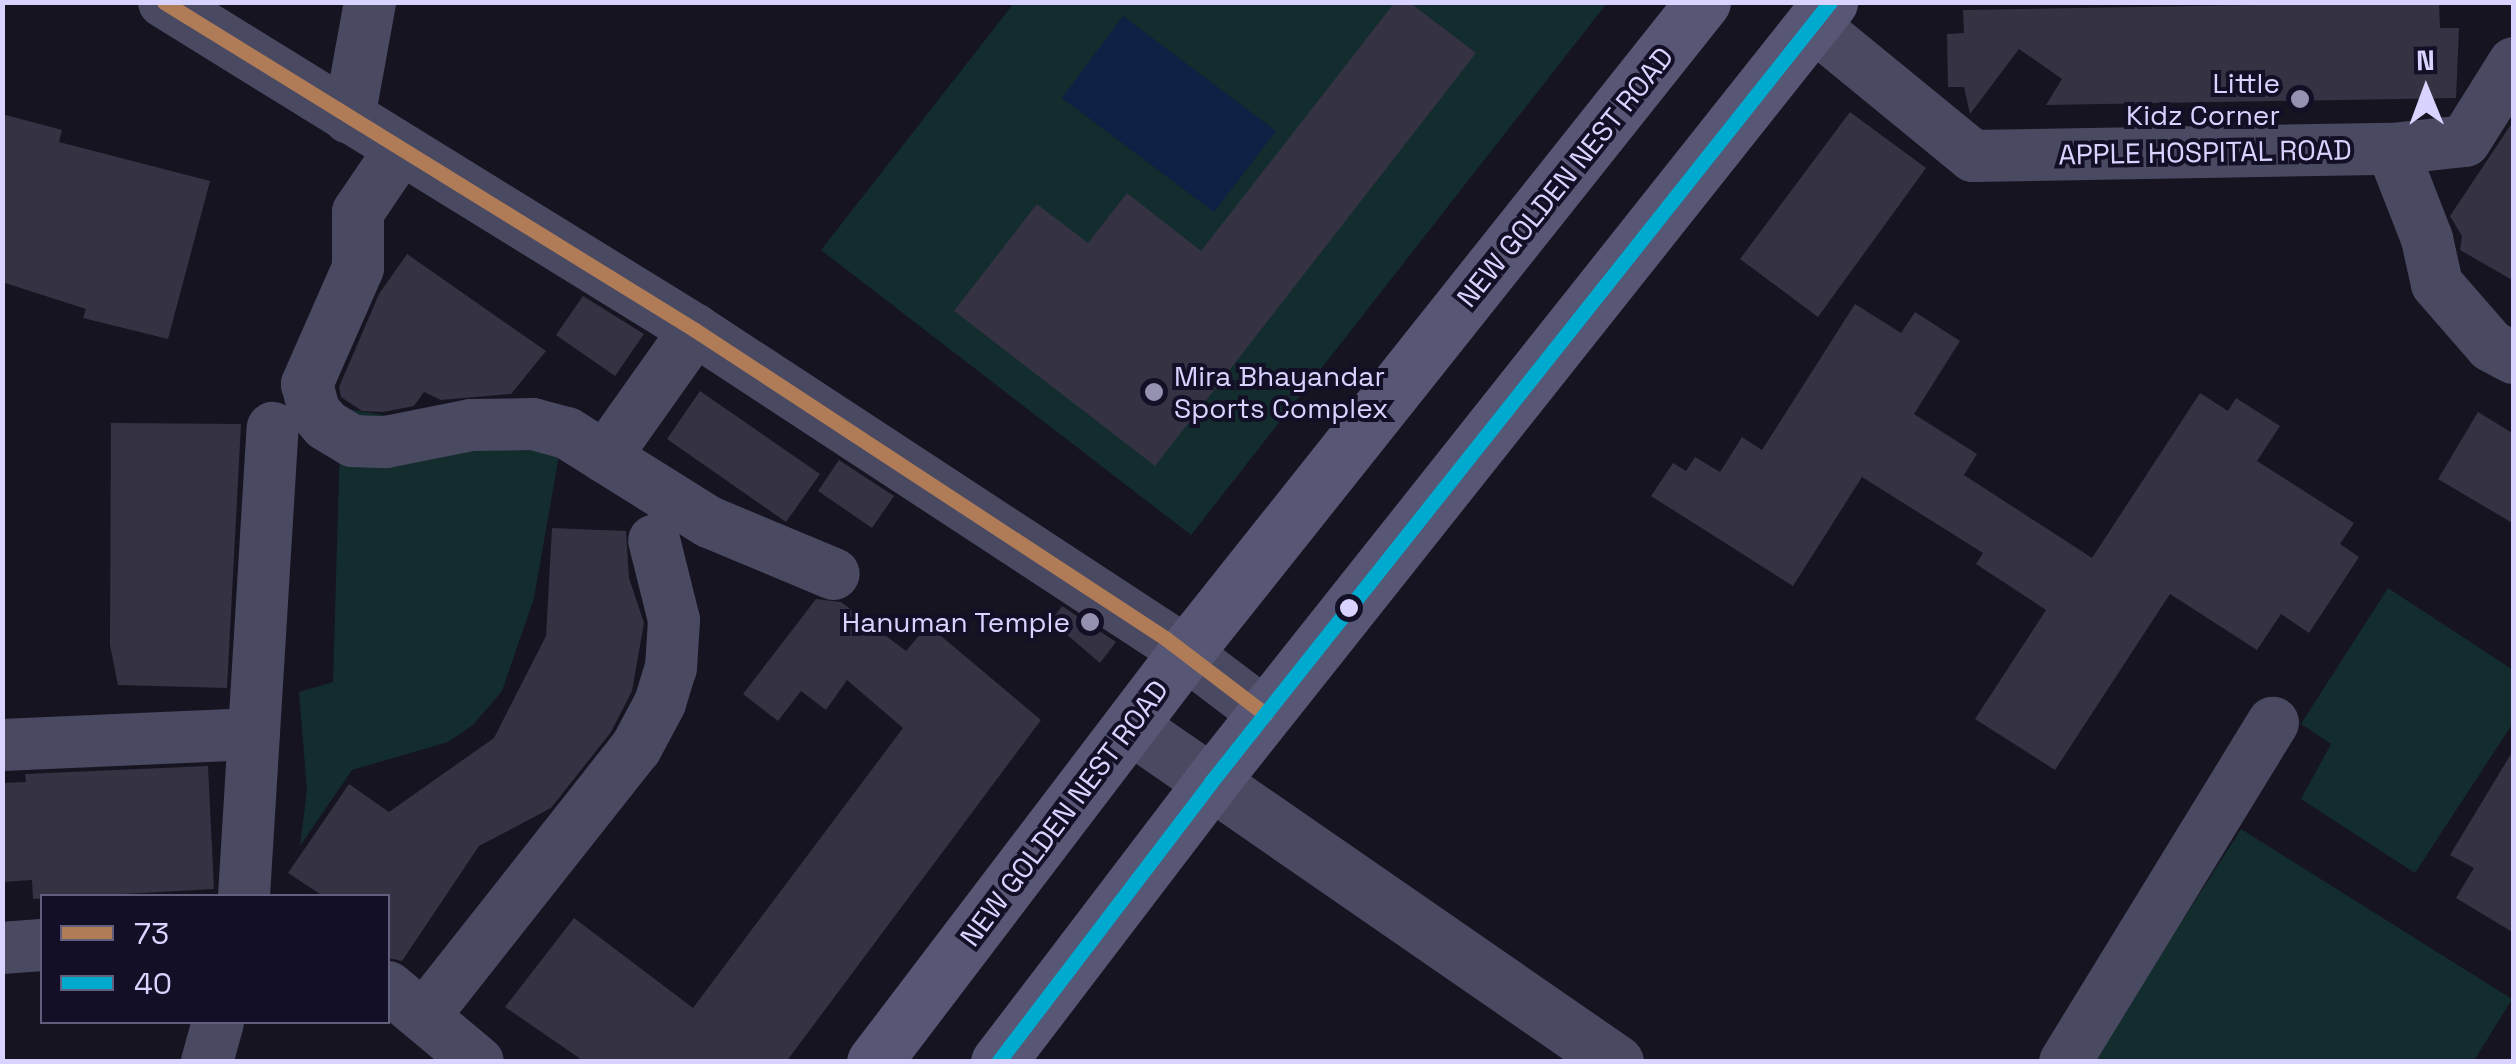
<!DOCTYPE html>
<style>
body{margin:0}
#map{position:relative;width:2516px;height:1064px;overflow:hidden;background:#161421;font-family:"Space Grotesk",sans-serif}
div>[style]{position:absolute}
.green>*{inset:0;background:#132c2d}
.water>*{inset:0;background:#0d2144}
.building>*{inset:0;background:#343243}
.minor>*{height:52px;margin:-26px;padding:0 26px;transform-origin:26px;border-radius:26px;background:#4a4962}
.tertiary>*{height:55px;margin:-27.5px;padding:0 27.5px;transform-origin:27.5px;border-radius:27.5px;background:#4a4962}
.secondary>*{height:55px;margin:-27.5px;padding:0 27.5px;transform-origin:27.5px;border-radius:27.5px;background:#575674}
.bus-1>*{height:15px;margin:-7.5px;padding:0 7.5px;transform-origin:7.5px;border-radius:7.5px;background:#b07c57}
.bus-2>*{height:15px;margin:-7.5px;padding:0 7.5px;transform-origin:7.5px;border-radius:7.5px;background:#00a9ce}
.dots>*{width:28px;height:28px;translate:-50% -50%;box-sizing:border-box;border:5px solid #130f26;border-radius:50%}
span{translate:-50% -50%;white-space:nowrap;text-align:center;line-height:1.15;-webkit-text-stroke:8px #130f26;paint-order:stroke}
.poi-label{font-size:28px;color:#d9d4ff}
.right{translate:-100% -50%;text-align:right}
.left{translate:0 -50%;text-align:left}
.street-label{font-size:28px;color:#d9d4ff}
.frame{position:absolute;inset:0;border:5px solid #d9d4ff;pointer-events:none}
.legend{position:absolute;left:40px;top:894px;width:350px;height:130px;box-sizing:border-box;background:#130f26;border:2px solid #625e7d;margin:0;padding:12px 18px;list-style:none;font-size:30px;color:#d9d4ff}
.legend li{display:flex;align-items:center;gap:20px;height:50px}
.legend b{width:50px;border:2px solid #625e7d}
.north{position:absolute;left:2376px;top:40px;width:100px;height:100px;-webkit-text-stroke:8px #130f26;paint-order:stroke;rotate:359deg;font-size:28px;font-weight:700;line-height:40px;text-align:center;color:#d9d4ff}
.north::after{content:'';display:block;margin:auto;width:35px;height:45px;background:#d9d4ff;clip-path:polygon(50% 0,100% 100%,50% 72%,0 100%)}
</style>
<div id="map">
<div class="green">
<div style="clip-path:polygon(1014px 3px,1607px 3px,1191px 535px,821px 250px)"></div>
<div style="clip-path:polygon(341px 408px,561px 444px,534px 598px,502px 691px,473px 725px,448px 742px,352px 770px,300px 846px,307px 790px,299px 692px,333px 682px)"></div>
<div style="clip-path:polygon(2388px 588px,2513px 670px,2513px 723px,2415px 873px,2301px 799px,2331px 744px,2301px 724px)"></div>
<div style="clip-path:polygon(2241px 829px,2512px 999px,2474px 1061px,2092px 1062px)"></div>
</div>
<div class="water">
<div style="clip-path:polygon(1123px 16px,1276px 131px,1214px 212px,1062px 98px)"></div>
</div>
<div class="building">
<div style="clip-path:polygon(1395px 2px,1409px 2px,1476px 53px,1155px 466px,954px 311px,1037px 204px,1088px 243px,1127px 193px,1201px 251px)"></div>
<div style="clip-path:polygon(2439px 2px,2440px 28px,2459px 28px,2456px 98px,2046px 105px,2062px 79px,2019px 49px,1970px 114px,1964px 87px,1948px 87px,1947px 34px,1964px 33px,1963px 10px)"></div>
<div style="clip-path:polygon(1850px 112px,1926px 168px,1818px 317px,1740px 259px)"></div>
<div style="clip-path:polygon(2px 114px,62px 130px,59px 142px,210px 181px,168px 339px,83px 318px,86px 309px,2px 282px)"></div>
<div style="clip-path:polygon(2514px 120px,2514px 281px,2460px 250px,2462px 236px,2450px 216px)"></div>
<div style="clip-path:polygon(407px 254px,546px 351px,511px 394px,441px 400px,424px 392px,414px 406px,383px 412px,362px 411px,341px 397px,339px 387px,379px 294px)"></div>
<div style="clip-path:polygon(583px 296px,644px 334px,615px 376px,556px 335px)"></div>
<div style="clip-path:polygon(1855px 304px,1901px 333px,1915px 312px,1960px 341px,1914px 414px,1977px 454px,1964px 475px,2092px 558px,2200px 393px,2228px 411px,2236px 398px,2280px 426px,2257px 461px,2354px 523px,2340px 544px,2359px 557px,2309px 633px,2281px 614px,2257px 650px,2170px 594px,2055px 770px,1975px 719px,2046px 610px,1976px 564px,1983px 553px,1862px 477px,1793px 586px,1651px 496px,1673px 463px,1686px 471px,1695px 457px,1720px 472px,1742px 437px,1762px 450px)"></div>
<div style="clip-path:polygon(700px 391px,820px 474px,786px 522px,667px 439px)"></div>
<div style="clip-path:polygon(2478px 412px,2514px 434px,2514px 524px,2438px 479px)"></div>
<div style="clip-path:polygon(111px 423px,241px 424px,227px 688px,118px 685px,110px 645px)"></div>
<div style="clip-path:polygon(839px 460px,894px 496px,872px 528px,818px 491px)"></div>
<div style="clip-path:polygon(552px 528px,626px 531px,629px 578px,644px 623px,632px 691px,611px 732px,551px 808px,479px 846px,402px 961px,388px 958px,388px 896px,323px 896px,288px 873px,349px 784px,389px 812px,494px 738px,546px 636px)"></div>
<div style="clip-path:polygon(816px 599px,841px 602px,906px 651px,928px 625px,1041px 720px,786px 1062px,585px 1062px,505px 1007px,574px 918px,693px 1008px,903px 728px,847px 680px,826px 710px,801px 691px,778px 721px,743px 694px)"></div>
<div style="clip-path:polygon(1062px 606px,1116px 642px,1100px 663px,1051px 621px)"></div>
<div style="clip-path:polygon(2514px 749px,2514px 933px,2456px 898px,2474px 868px,2450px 855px)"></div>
<div style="clip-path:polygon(208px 766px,214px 889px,33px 899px,32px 880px,2px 882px,2px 783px,26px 782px,25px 774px)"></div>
</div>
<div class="minor">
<div style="left:164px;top:2px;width:624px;rotate:31.7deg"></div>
<div style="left:695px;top:330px;width:562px;rotate:33.24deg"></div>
<div style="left:1165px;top:638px;width:126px;rotate:37.2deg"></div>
<div style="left:1813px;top:25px;width:207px;rotate:39.3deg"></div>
<div style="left:1973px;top:156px;width:419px;rotate:-1deg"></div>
<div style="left:2392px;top:149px;width:97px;rotate:68.7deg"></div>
<div style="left:2427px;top:239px;width:46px;rotate:77.5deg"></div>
<div style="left:2437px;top:284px;width:82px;rotate:48.9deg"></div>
<div style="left:2491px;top:346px;width:26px;rotate:28deg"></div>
<div style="left:349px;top:118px;width:118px;rotate:-79.7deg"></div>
<div style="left:2392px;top:149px;width:73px;rotate:-6.3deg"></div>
<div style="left:2465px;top:141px;width:92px;rotate:-57.9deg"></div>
<div style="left:400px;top:150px;width:75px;rotate:124.1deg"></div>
<div style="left:358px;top:212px;width:56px;rotate:90deg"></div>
<div style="left:358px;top:268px;width:127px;rotate:113.7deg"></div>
<div style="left:307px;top:384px;width:28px;rotate:75deg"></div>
<div style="left:314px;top:411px;width:18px;rotate:49deg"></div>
<div style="left:326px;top:425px;width:31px;rotate:31deg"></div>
<div style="left:353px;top:441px;width:33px;rotate:2deg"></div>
<div style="left:386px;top:442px;width:87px;rotate:-11.3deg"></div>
<div style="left:471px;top:425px;width:62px;rotate:-0.9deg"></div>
<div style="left:533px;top:424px;width:35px;rotate:15deg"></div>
<div style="left:567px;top:433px;width:45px;rotate:32.3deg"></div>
<div style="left:605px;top:457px;width:156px;rotate:-54.7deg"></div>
<div style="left:605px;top:457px;width:123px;rotate:32deg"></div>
<div style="left:709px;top:522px;width:135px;rotate:22.6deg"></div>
<div style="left:2px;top:745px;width:252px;rotate:-2.5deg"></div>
<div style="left:244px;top:896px;width:469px;rotate:-86.5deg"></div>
<div style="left:2px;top:948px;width:40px;rotate:-4.3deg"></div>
<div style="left:388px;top:987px;width:117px;rotate:39.8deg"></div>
<div style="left:424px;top:1016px;width:342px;rotate:-51.7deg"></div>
<div style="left:636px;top:748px;width:51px;rotate:-61.9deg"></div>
<div style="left:660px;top:703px;width:37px;rotate:-73deg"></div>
<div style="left:671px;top:668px;width:48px;rotate:-86.4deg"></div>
<div style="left:674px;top:620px;width:82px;rotate:-104deg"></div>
<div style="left:207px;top:1062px;width:41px;rotate:-74.6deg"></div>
<div style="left:2065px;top:1062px;width:398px;rotate:-58.5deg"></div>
</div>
<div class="tertiary">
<div style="left:1130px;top:726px;width:591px;rotate:34.66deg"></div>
</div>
<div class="secondary">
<div style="left:874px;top:1062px;width:514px;rotate:-52.75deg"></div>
<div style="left:1185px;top:653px;width:832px;rotate:-51.49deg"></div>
<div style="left:998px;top:1062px;width:352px;rotate:-52.7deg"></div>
<div style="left:1211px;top:782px;width:996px;rotate:-51.56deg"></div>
</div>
<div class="bus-1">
<div style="left:164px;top:2px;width:624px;rotate:31.7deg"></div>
<div style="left:695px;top:330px;width:562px;rotate:33.24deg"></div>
<div style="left:1165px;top:638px;width:126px;rotate:37.2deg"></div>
</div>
<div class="bus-2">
<div style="left:998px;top:1062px;width:352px;rotate:-52.7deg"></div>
<div style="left:1211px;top:782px;width:996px;rotate:-51.56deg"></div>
</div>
<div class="dots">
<div style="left:2300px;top:99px;background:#9591b1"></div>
<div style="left:1154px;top:392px;background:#9591b1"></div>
<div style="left:1349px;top:608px;background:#d9d4ff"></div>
<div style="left:1090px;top:622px;background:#9591b1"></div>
</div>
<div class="poi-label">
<span class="right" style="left:2280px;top:99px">Little<br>Kidz Corner</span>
<span class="left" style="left:1174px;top:392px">Mira Bhayandar<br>Sports Complex</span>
<span class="right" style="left:1070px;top:622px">Hanuman Temple</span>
</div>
<div class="street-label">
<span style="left:2205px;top:152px;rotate:-1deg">APPLE HOSPITAL ROAD</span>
<span style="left:1565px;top:177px;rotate:-51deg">NEW GOLDEN NEST ROAD</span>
<span style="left:1064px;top:813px;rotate:-53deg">NEW GOLDEN NEST ROAD</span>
</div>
<div class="frame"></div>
<ul class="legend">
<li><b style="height:12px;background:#b07c57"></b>73</li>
<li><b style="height:12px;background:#00a9ce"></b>40</li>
</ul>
<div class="north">N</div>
</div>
